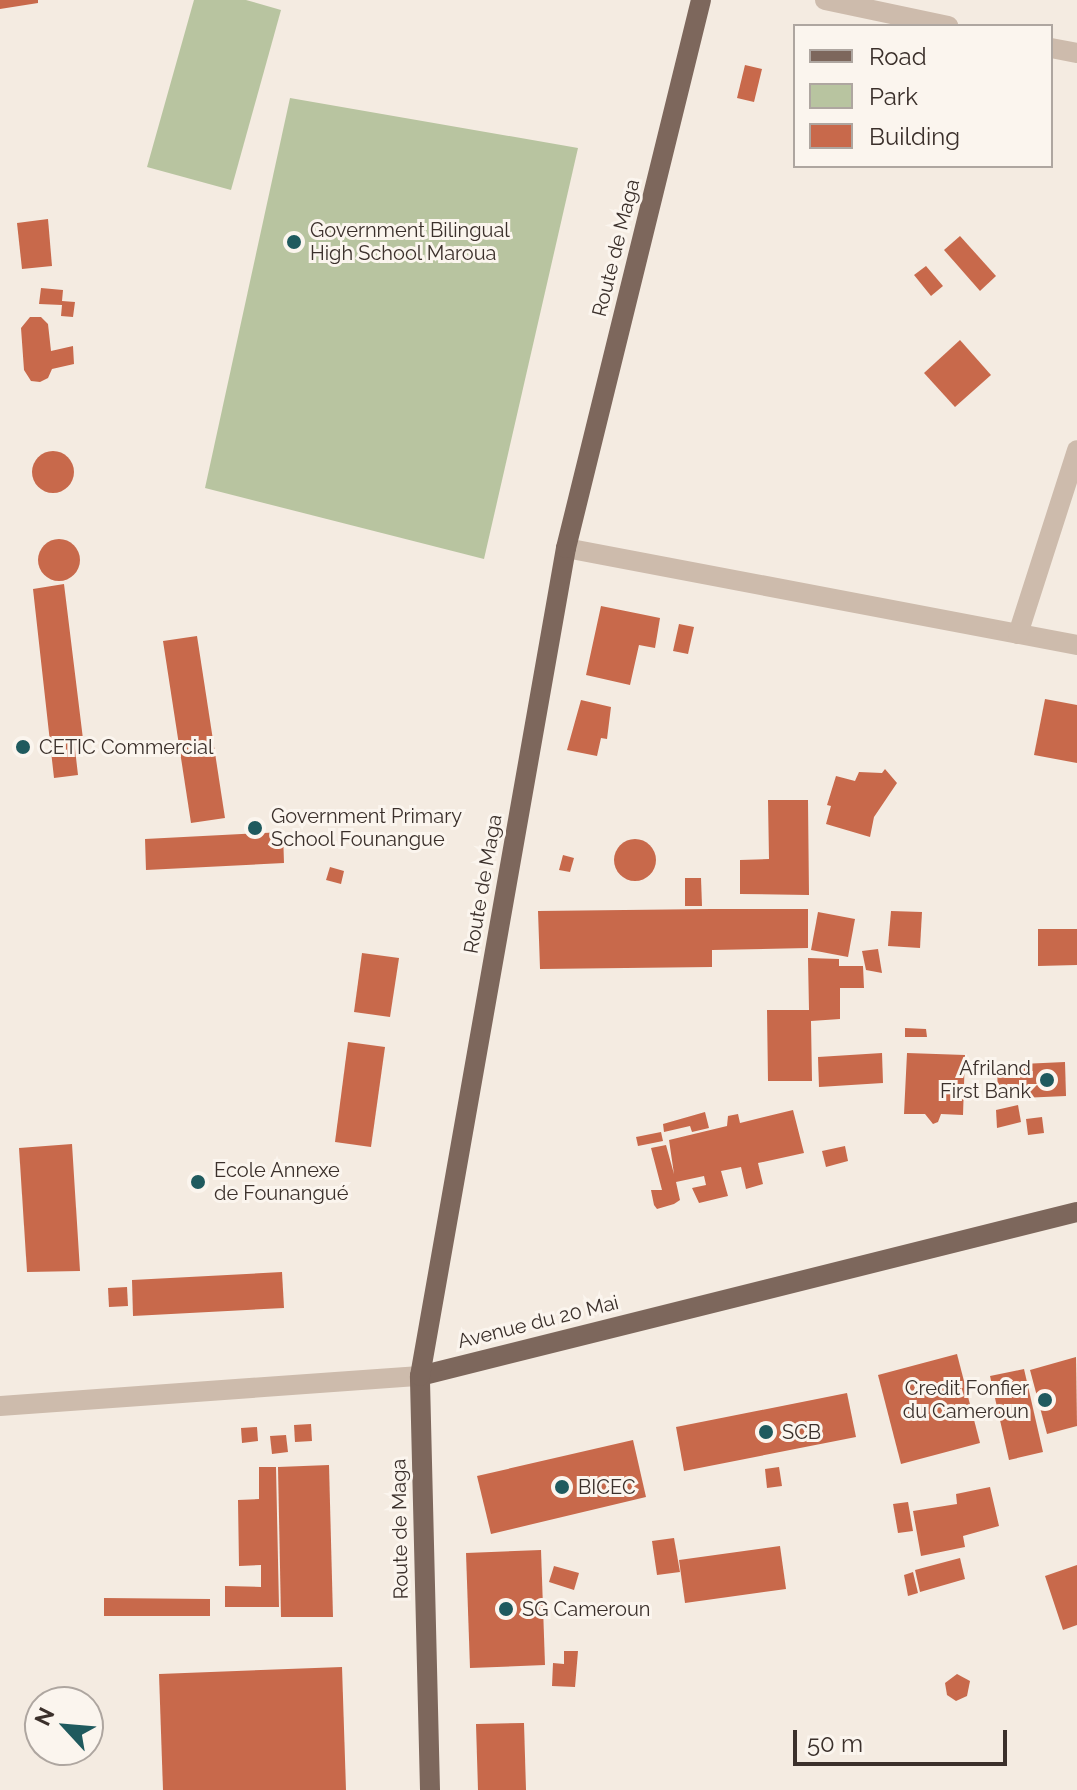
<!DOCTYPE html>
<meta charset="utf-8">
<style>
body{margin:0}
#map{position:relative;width:1077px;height:1790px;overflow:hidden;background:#f4ebe1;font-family:Raleway,sans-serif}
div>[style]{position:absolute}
.green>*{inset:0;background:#b8c4a0}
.building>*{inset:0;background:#c8694b}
.round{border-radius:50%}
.minor>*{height:20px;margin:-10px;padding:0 10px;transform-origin:10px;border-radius:10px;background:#cdbbac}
.major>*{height:20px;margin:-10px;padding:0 10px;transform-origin:10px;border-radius:10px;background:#7d675c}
.dots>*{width:22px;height:22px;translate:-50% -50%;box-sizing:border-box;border:4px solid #fbf5ee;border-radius:50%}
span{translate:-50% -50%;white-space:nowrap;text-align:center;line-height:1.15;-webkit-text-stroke:6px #fbf5ee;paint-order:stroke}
.poi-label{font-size:20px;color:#3b302b}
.left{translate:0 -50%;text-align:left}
.right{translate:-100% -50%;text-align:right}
.street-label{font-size:20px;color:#3b302b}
.legend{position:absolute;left:793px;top:24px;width:260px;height:144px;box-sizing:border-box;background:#fbf5ee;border:2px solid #aea6a0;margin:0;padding:10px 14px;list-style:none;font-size:24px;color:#3b302b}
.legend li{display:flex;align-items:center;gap:16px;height:40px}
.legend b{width:40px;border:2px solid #aea6a0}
.north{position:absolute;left:24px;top:1686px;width:80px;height:80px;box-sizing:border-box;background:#fbf5ee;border:2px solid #aea6a0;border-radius:50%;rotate:296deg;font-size:22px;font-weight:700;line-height:32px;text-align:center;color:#3b302b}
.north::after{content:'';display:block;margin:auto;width:28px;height:36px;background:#1f5a5e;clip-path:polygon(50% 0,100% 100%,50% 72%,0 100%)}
.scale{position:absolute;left:793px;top:1730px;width:214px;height:36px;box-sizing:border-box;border:4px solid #3b302b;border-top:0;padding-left:10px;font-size:24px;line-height:28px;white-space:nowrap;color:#3b302b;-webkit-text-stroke:6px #fbf5ee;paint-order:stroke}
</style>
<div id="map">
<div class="green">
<div style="clip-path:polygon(194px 0,246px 0,281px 10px,231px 190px,147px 167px)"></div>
<div style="clip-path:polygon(290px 98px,578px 148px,484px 559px,205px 488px)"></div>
</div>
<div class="building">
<div style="clip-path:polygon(0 0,38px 0,38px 3px,0 9px)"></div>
<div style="clip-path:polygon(745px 65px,762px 69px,754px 102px,737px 98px)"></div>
<div style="clip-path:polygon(48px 219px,52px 266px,22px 269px,17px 223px)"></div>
<div style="clip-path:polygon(960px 236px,996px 276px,980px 291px,944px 250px)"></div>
<div style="clip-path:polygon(926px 266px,943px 286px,931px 296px,914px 275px)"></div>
<div style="clip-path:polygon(41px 288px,63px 290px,62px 301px,75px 302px,73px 317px,61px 316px,62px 305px,39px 304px)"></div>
<div style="clip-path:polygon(30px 317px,41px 317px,48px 324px,51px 351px,73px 346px,74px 364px,52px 369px,48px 378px,40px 382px,31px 381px,24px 370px,21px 328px)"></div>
<div style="clip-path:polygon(960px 340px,991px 375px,955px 407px,924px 373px)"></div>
<div class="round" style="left:32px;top:451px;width:42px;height:42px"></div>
<div class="round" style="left:38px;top:539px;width:42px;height:42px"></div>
<div style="clip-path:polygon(64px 584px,83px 739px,74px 740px,78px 775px,54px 778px,33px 589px)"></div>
<div style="clip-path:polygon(601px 606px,660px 618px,655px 648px,639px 645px,630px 685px,586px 675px)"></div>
<div style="clip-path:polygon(679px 624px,694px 627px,688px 654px,673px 651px)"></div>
<div style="clip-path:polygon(197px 636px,225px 818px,191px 823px,163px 641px)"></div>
<div style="clip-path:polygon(1045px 699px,1077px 705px,1077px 763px,1034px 755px)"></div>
<div style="clip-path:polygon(581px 700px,611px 707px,607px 739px,601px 738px,597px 756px,567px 750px)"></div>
<div style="clip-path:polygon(885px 769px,897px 783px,874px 817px,870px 837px,826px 824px,831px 806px,827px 805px,836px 776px,855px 781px,859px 772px,882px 773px)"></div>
<div style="clip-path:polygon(768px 800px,808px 800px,809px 895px,740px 894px,740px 860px,769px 859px)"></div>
<div style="clip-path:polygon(283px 832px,284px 863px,146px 870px,145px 839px)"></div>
<div class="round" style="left:614px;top:839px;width:42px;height:42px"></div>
<div style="clip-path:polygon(563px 855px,574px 858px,570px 872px,559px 870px)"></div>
<div style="clip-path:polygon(330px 867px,344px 871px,341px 884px,326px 880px)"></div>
<div style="clip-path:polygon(685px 878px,701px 878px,702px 906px,685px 906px)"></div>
<div style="clip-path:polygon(711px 909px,808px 909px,808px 948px,712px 950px,712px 967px,540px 969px,538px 911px)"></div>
<div style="clip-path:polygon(891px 911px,922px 912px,920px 948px,888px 946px)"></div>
<div style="clip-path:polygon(818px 912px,855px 919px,848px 957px,811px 950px)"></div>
<div style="clip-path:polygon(1038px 929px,1077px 929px,1077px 965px,1038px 966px)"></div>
<div style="clip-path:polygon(878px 949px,882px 973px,866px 970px,862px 951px)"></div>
<div style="clip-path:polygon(362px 953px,399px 958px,390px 1017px,354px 1012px)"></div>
<div style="clip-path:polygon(808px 958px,839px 959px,839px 966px,863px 966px,864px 988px,840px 988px,840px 1019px,811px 1021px,812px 1081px,768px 1081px,767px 1010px,809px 1010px)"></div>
<div style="clip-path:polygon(905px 1028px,926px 1029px,927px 1037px,905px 1037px)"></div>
<div style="clip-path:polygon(348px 1042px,385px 1047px,371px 1147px,335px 1142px)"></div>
<div style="clip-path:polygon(882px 1053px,883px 1083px,819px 1087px,818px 1057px)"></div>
<div style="clip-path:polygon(907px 1053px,965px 1055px,963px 1115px,941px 1114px,938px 1122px,933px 1124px,925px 1114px,904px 1114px)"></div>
<div style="clip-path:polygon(1065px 1062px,1066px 1096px,998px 1099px,997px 1065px)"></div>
<div style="clip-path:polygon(1018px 1105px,1021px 1122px,997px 1128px,996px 1110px)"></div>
<div style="clip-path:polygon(793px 1110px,804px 1153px,758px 1163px,763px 1184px,746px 1189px,741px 1167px,721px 1171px,728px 1196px,699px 1203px,692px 1188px,706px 1185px,704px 1176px,676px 1182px,680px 1200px,674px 1204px,657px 1209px,654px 1205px,651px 1190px,662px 1190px,651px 1148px,666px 1145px,674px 1174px,669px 1140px,727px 1126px,728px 1116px,738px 1114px,740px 1123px)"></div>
<div style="clip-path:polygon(705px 1112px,709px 1128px,692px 1132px,690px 1126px,664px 1132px,663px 1124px)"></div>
<div style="clip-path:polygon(1042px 1117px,1044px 1133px,1028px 1135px,1026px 1119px)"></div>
<div style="clip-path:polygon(661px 1132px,663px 1141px,638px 1146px,636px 1137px)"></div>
<div style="clip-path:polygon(72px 1144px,80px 1271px,27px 1272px,19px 1148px)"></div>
<div style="clip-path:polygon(845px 1146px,848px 1161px,826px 1167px,822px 1151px)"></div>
<div style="clip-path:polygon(282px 1272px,284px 1308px,133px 1316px,132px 1280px)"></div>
<div style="clip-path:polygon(127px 1287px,128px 1306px,109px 1307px,108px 1288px)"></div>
<div style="clip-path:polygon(957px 1354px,980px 1443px,901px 1464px,878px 1375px)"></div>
<div style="clip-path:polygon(1076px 1357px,1077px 1426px,1047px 1434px,1030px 1370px)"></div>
<div style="clip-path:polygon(1024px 1369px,1043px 1452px,1009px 1460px,990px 1376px)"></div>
<div style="clip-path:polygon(847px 1393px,856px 1437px,684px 1471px,676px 1427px)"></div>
<div style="clip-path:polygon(311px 1424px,312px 1441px,295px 1442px,294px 1425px)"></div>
<div style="clip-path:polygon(257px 1427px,258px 1441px,242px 1443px,241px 1428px)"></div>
<div style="clip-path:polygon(286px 1435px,288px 1452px,272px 1454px,270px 1436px)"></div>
<div style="clip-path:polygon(633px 1440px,646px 1497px,491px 1534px,477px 1476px)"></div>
<div style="clip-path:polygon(329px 1465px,333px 1617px,281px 1617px,278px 1467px)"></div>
<div style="clip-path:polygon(259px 1467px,276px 1467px,279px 1607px,225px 1607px,225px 1586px,261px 1587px,261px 1565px,239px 1566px,238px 1500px,259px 1499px)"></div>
<div style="clip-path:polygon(779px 1467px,782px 1486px,767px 1488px,765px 1469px)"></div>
<div style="clip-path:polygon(990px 1487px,999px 1526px,963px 1536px,965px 1547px,921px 1556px,913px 1511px,957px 1504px,956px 1494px)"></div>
<div style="clip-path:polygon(908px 1502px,913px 1531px,898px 1533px,893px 1504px)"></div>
<div style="clip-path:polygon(674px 1538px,680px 1572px,657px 1575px,652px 1541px)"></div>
<div style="clip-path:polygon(780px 1546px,786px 1589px,685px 1603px,679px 1560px)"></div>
<div style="clip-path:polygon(541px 1550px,545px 1665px,470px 1668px,466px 1553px)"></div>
<div style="clip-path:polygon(960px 1558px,965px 1579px,920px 1592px,915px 1570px)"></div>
<div style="clip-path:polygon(1077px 1565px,1077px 1625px,1063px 1630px,1045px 1576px)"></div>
<div style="clip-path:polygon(554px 1566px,579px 1573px,574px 1590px,549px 1582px)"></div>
<div style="clip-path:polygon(913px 1572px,918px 1593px,908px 1596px,904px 1575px)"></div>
<div style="clip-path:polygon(104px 1598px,210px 1599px,210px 1616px,104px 1616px)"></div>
<div style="clip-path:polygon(564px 1651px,578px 1651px,575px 1687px,552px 1686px,553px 1663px,564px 1664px)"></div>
<div style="clip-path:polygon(342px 1667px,346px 1790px,163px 1790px,159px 1674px)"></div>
<div style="clip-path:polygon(957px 1674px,970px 1681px,967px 1696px,956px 1701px,947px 1695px,945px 1683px)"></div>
<div style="clip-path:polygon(524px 1723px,526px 1790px,478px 1790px,476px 1724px)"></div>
</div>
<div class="minor">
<div style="left:825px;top:0;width:126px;rotate:11.9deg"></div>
<div style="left:1051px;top:48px;width:26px;rotate:11deg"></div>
<div style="left:566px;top:548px;width:520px;rotate:10.75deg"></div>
<div style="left:1018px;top:634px;width:193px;rotate:-72.2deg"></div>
<div style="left:0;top:1406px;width:421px;rotate:-4.1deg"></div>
</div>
<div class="major">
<div style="left:420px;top:1376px;width:677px;rotate:-14.02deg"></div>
<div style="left:430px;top:1790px;width:414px;rotate:-91.4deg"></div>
<div style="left:420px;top:1376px;width:841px;rotate:-80deg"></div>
<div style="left:566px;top:548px;width:564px;rotate:-76.16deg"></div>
</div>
<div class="dots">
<div style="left:294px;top:242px;background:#1f5a5e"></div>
<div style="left:23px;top:747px;background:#1f5a5e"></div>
<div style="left:255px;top:828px;background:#1f5a5e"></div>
<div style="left:1047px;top:1080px;background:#1f5a5e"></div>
<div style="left:198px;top:1182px;background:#1f5a5e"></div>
<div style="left:1045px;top:1400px;background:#1f5a5e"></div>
<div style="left:766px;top:1432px;background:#1f5a5e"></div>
<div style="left:562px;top:1487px;background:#1f5a5e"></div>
<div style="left:506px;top:1609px;background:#1f5a5e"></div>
</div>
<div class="poi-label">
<span class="left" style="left:310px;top:242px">Government Bilingual<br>High School Maroua</span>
<span class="left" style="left:39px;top:747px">CETIC Commercial</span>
<span class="left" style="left:271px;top:828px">Government Primary<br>School Founangue</span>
<span class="right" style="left:1031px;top:1080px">Afriland<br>First Bank</span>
<span class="left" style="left:214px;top:1182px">Ecole Annexe<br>de Founangué</span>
<span class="right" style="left:1029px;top:1400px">Credit Fonfier<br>du Cameroun</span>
<span class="left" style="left:782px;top:1432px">SCB</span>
<span class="left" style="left:578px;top:1487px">BICEC</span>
<span class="left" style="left:522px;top:1609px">SG Cameroun</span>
</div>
<div class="street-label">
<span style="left:616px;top:248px;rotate:-76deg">Route de Maga</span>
<span style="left:483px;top:884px;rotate:-80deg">Route de Maga</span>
<span style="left:538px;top:1322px;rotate:-14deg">Avenue du 20 Mai</span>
<span style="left:400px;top:1529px;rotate:-91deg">Route de Maga</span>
</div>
<ul class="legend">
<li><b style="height:10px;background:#7d675c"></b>Road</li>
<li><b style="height:22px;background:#b8c4a0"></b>Park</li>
<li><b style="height:22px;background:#c8694b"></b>Building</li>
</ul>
<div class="north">N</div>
<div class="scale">50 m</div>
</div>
